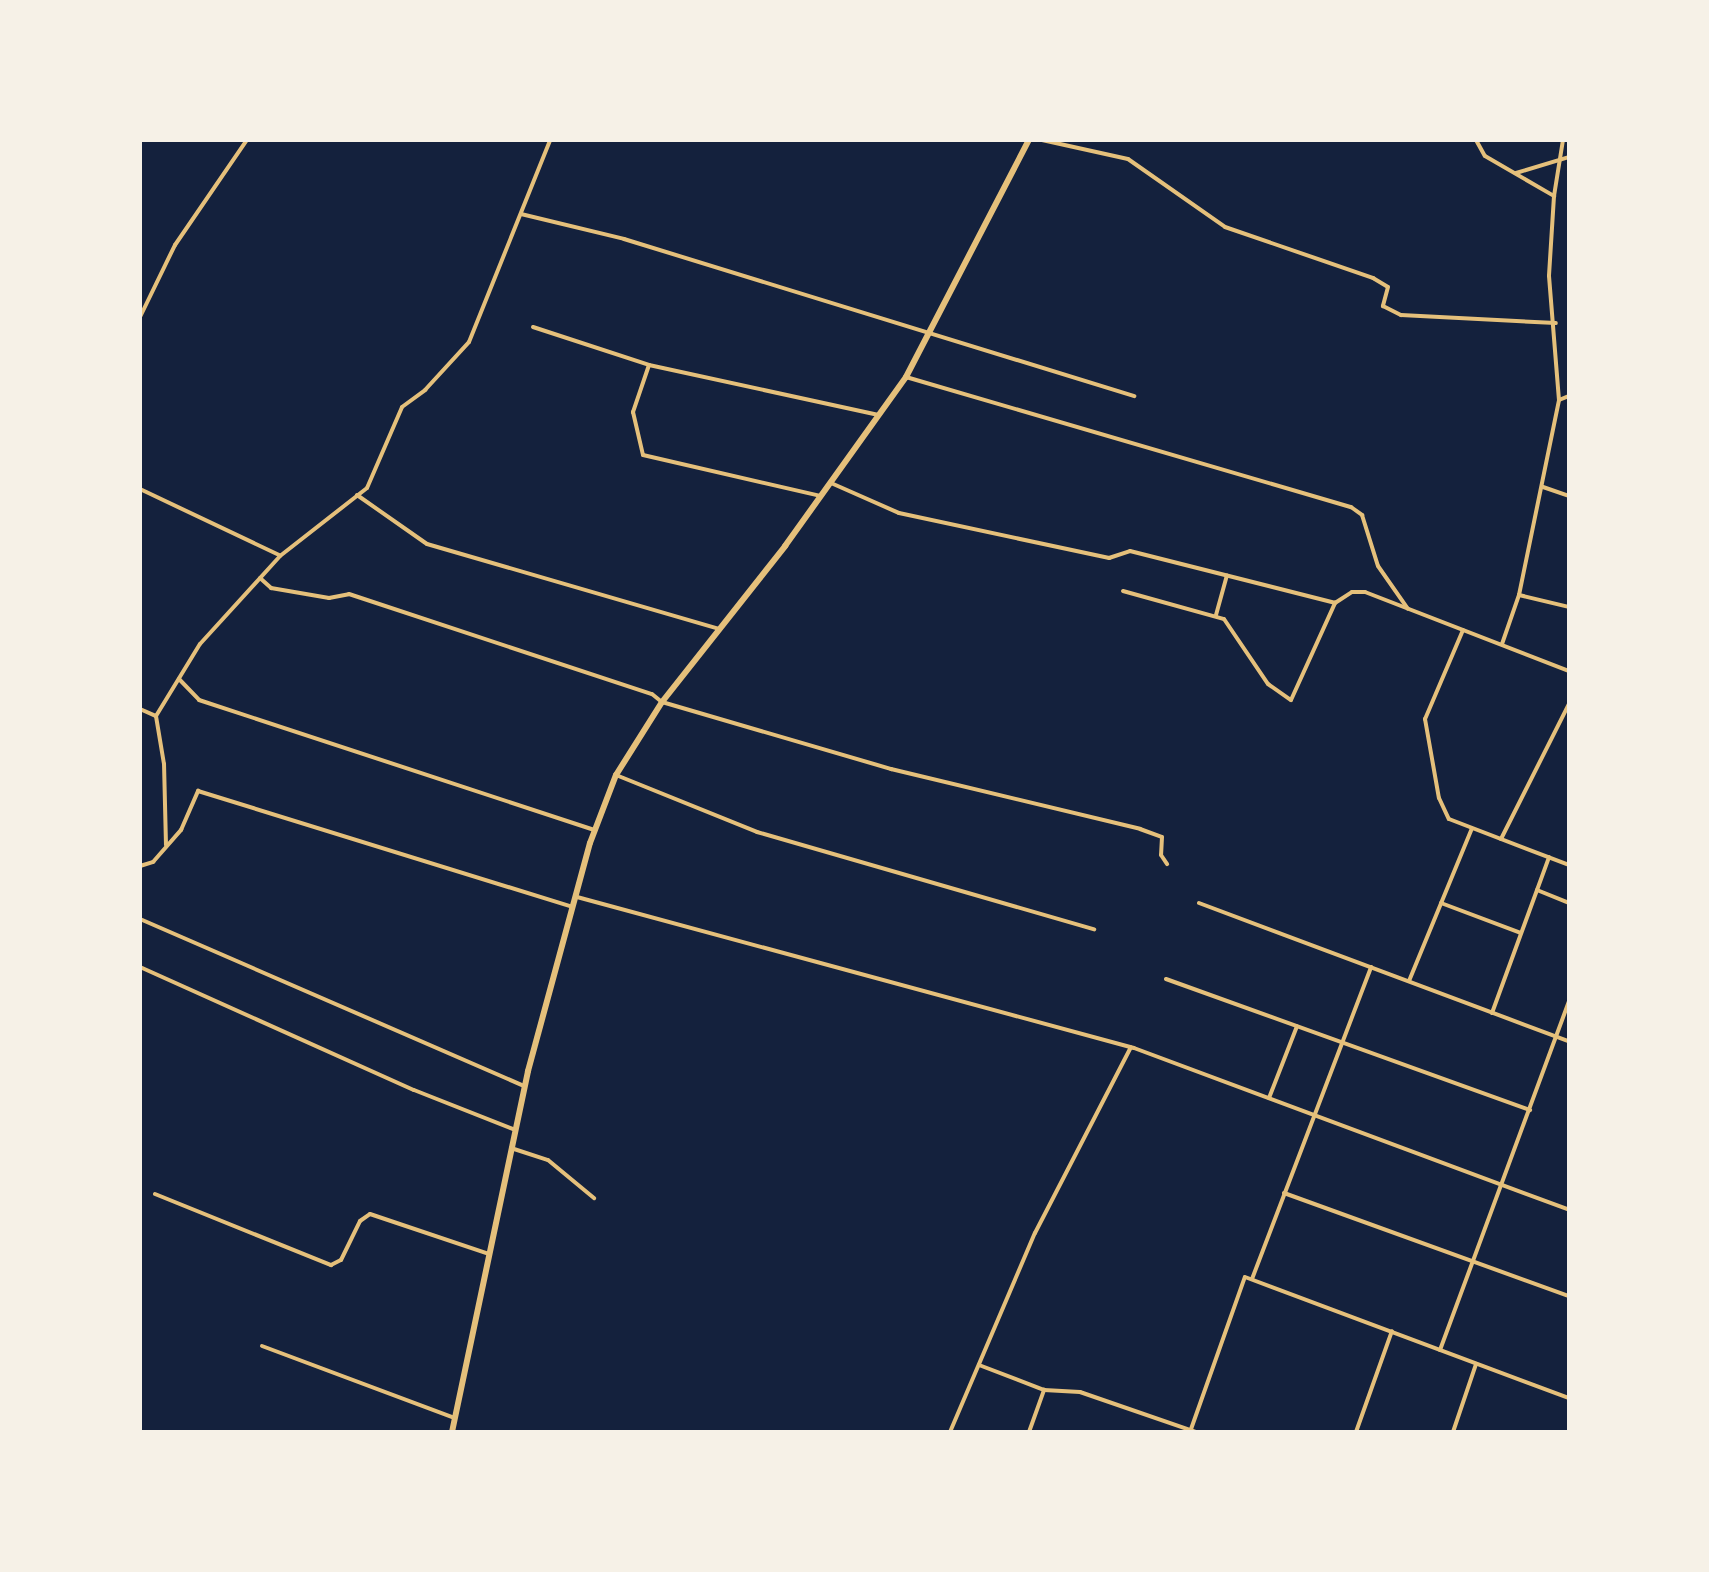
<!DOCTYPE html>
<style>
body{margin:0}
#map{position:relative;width:1709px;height:1572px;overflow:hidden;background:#14213d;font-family:"Noto Sans",sans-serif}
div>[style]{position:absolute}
.minor>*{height:4px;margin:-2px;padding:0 2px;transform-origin:2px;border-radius:2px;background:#e5c07b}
.tertiary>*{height:6px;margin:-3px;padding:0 3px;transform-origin:3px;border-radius:3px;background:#e5c07b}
span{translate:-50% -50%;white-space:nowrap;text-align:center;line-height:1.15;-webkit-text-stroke:8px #f6f1e7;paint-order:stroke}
.frame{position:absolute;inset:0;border:142px solid #f6f1e7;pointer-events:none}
</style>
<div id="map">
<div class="minor">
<div style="left:1042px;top:140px;width:88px;rotate:12.5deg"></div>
<div style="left:1128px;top:159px;width:118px;rotate:35deg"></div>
<div style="left:1225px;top:227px;width:157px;rotate:19deg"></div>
<div style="left:1373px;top:278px;width:17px;rotate:31deg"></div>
<div style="left:1388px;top:287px;width:20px;rotate:105deg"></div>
<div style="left:1383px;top:306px;width:20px;rotate:27deg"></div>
<div style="left:1401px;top:315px;width:155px;rotate:3deg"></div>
<div style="left:1428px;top:140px;width:37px"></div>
<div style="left:1476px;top:140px;width:18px;rotate:61deg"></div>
<div style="left:1485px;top:156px;width:80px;rotate:30.1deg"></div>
<div style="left:1554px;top:196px;width:80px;rotate:93.6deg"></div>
<div style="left:1549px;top:276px;width:124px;rotate:85.4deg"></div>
<div style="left:1516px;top:173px;width:55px;rotate:-16.8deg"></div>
<div style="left:1554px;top:196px;width:57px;rotate:-80.9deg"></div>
<div style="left:521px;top:214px;width:106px;rotate:13.6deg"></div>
<div style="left:624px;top:239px;width:534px;rotate:17.11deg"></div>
<div style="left:140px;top:317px;width:80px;rotate:-64.1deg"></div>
<div style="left:175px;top:245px;width:127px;rotate:-55.6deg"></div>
<div style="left:533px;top:327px;width:122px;rotate:18.1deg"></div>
<div style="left:649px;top:365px;width:235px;rotate:12.3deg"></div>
<div style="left:649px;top:365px;width:50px;rotate:108.8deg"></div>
<div style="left:633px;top:412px;width:44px;rotate:76.9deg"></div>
<div style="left:643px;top:455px;width:183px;rotate:13deg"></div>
<div style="left:906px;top:377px;width:464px;rotate:16.3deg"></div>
<div style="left:1351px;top:507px;width:14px;rotate:36deg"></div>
<div style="left:1362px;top:515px;width:53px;rotate:72.6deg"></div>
<div style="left:1378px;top:566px;width:52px;rotate:55.1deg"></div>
<div style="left:831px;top:483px;width:74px;rotate:23.8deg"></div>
<div style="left:899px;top:513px;width:215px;rotate:12.1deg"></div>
<div style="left:1109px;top:558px;width:22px;rotate:-18deg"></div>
<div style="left:1130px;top:551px;width:211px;rotate:14.2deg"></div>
<div style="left:1543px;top:487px;width:28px;rotate:19deg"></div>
<div style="left:140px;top:489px;width:154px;rotate:25.4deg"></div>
<div style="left:357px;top:495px;width:85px;rotate:35deg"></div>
<div style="left:427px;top:544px;width:304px;rotate:16.2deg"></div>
<div style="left:260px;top:578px;width:15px;rotate:42deg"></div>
<div style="left:271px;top:588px;width:59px;rotate:9.8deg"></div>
<div style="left:329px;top:598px;width:20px;rotate:-11deg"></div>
<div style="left:349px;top:594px;width:319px;rotate:18.3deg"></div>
<div style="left:652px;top:694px;width:13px;rotate:39deg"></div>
<div style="left:662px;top:702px;width:239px;rotate:16.3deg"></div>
<div style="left:891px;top:769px;width:256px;rotate:13.5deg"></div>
<div style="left:1140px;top:829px;width:23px;rotate:20deg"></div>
<div style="left:1162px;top:837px;width:18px;rotate:93deg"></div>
<div style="left:1161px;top:855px;width:11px;rotate:56deg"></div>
<div style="left:1123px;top:591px;width:105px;rotate:15.5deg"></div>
<div style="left:1224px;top:619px;width:78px;rotate:55.9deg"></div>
<div style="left:1268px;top:684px;width:28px;rotate:35deg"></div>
<div style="left:1291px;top:700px;width:107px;rotate:-65.6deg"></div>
<div style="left:1335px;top:603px;width:20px;rotate:-33deg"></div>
<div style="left:1352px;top:592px;width:13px"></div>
<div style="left:1365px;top:592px;width:219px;rotate:21.2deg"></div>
<div style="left:1519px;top:595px;width:51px;rotate:13.5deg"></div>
<div style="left:1216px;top:615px;width:41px;rotate:-74.6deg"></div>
<div style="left:1463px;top:630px;width:97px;rotate:113.1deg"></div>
<div style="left:1425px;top:719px;width:80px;rotate:80deg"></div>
<div style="left:1439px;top:798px;width:23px;rotate:65deg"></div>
<div style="left:1449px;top:819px;width:129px;rotate:21deg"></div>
<div style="left:1502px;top:644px;width:52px;rotate:-70.9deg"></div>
<div style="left:1519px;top:595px;width:199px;rotate:-78.4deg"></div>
<div style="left:1559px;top:400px;width:11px;rotate:-22deg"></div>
<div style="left:179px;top:679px;width:29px;rotate:46deg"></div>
<div style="left:199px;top:700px;width:417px;rotate:18.2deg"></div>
<div style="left:140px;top:709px;width:17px;rotate:24deg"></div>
<div style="left:616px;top:775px;width:152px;rotate:22deg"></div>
<div style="left:757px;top:832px;width:351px;rotate:16.1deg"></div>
<div style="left:1501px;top:839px;width:151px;rotate:-63.3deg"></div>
<div style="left:166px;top:845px;width:81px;rotate:-91.4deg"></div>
<div style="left:164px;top:764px;width:49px;rotate:-99.5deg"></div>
<div style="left:156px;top:716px;width:84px;rotate:-58.6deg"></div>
<div style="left:200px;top:644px;width:119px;rotate:-47.7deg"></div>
<div style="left:280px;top:556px;width:110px;rotate:-38deg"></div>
<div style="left:367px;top:488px;width:88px;rotate:-66.6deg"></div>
<div style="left:402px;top:407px;width:29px;rotate:-36deg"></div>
<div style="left:425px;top:390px;width:65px;rotate:-47.5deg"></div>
<div style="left:469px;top:342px;width:218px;rotate:-68.1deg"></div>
<div style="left:140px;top:866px;width:14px;rotate:-17deg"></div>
<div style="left:153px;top:862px;width:43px;rotate:-48.8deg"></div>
<div style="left:181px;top:830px;width:43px;rotate:-66.4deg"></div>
<div style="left:198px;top:791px;width:392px;rotate:17.2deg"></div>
<div style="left:1537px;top:890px;width:35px;rotate:22deg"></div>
<div style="left:577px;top:897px;width:577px;rotate:15.17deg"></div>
<div style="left:1134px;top:1048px;width:464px;rotate:20.4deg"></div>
<div style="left:1199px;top:903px;width:395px;rotate:20.5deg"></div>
<div style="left:1441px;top:903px;width:85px;rotate:20.6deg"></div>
<div style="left:140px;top:919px;width:419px;rotate:23.5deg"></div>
<div style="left:140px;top:967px;width:300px;rotate:24.2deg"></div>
<div style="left:414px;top:1090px;width:106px;rotate:21.5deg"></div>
<div style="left:1166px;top:979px;width:387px;rotate:19.8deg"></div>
<div style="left:1409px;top:981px;width:165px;rotate:-67.6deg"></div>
<div style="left:1492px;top:1013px;width:166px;rotate:-69.9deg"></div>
<div style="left:1269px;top:1098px;width:77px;rotate:-68.7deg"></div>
<div style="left:511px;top:1148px;width:39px;rotate:18deg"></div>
<div style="left:548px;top:1160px;width:60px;rotate:39.6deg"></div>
<div style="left:1284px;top:1193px;width:303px;rotate:19.9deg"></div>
<div style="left:155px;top:1194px;width:190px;rotate:22deg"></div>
<div style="left:331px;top:1265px;width:11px;rotate:-27deg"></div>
<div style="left:341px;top:1260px;width:43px;rotate:-64deg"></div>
<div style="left:360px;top:1221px;width:12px;rotate:-35deg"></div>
<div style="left:370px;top:1214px;width:126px;rotate:18.6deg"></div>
<div style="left:1252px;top:1279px;width:334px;rotate:-69.1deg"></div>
<div style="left:262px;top:1346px;width:206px;rotate:20.5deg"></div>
<div style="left:1440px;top:1350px;width:371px;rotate:-69.7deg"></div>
<div style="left:979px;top:1365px;width:70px;rotate:21deg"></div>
<div style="left:1044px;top:1390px;width:36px;rotate:3deg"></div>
<div style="left:1080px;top:1392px;width:123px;rotate:19deg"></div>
<div style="left:950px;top:1432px;width:216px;rotate:-66.9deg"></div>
<div style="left:1035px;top:1233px;width:209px;rotate:-62.7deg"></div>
<div style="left:1029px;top:1432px;width:45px;rotate:-70.3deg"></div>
<div style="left:1190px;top:1432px;width:164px;rotate:-70.5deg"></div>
<div style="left:1245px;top:1277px;width:346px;rotate:20.5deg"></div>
<div style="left:1356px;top:1432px;width:107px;rotate:-70.4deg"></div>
<div style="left:1453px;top:1432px;width:72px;rotate:-71.3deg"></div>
</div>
<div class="tertiary">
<div style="left:452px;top:1432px;width:369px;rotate:-78.1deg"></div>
<div style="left:528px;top:1071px;width:236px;rotate:-74.8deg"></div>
<div style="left:590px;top:843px;width:73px;rotate:-69.1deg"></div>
<div style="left:616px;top:775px;width:86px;rotate:-57.8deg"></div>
<div style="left:662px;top:702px;width:199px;rotate:-51.7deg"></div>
<div style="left:785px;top:546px;width:208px;rotate:-54.4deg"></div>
<div style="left:906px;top:377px;width:267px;rotate:-62.6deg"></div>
</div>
<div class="frame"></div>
</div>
